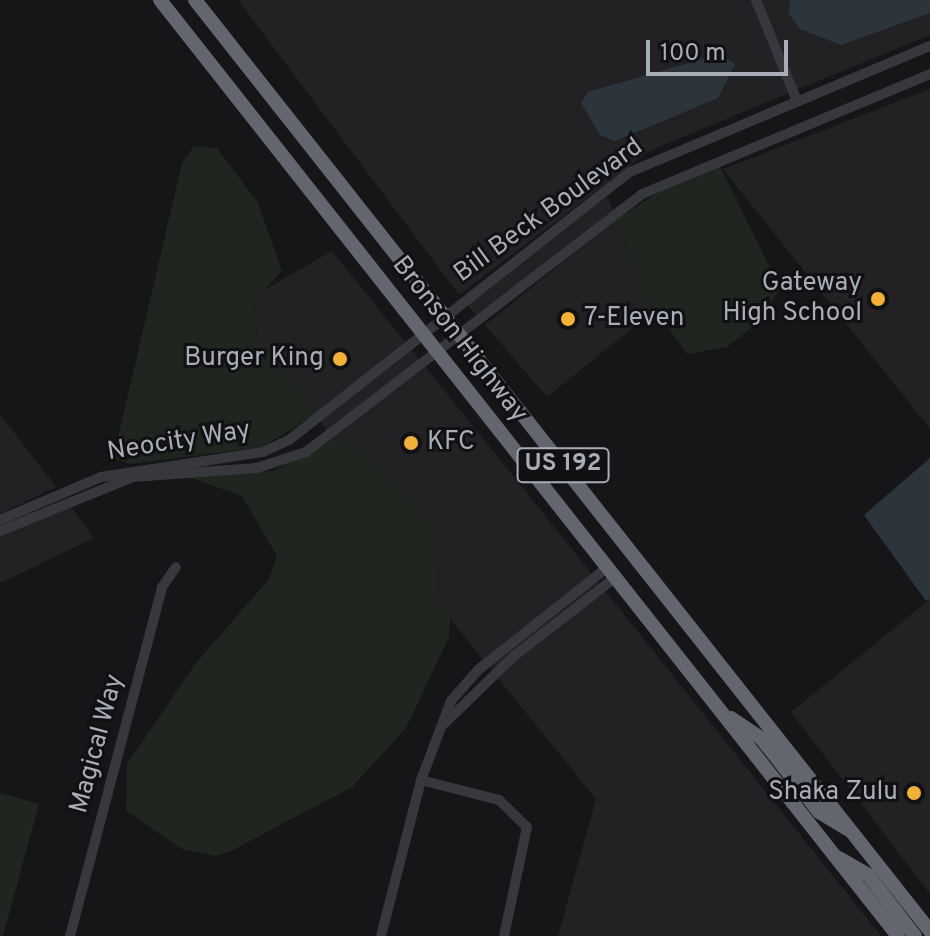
<!DOCTYPE html>
<style>
body{margin:0}
#map{position:relative;width:930px;height:936px;overflow:hidden;background:#161618;font-family:Overpass,sans-serif}
div>[style]{position:absolute}
.built>*{inset:0;background:#222225}
.green>*{inset:0;background:#1e261f}
.water>*{inset:0;background:#2c353c}
.minor>*{height:10px;margin:-5px;padding:0 5px;transform-origin:5px;border-radius:5px;background:#37383d}
.highway>*{height:14px;margin:-7px;padding:0 7px;transform-origin:7px;border-radius:7px;background:#63666e}
.dots>*{width:22px;height:22px;translate:-50% -50%;box-sizing:border-box;border:4px solid #111113;border-radius:50%}
span{translate:-50% -50%;white-space:nowrap;text-align:center;line-height:1.15;-webkit-text-stroke:6px #111113;paint-order:stroke}
.shield-label span{padding:2px 6px;background:#111113;border:2px solid;border-radius:6px;-webkit-text-stroke-width:0}
.shield-label{font-size:24px;color:#a8adb8;font-weight:700}
.street-label{font-size:26px;color:#a8adb8}
.poi-label{font-size:26px;color:#a8adb8}
.right{translate:-100% -50%;text-align:right}
.left{translate:0 -50%;text-align:left}
.scale{position:absolute;left:646px;top:40px;width:142px;height:36px;box-sizing:border-box;border:4px solid #a8adb8;border-top:0;padding-left:10px;font-size:24px;line-height:28px;white-space:nowrap;color:#a8adb8;-webkit-text-stroke:6px #111113;paint-order:stroke}
</style>
<div id="map">
<div class="built">
<div style="clip-path:polygon(238px 0,930px 0,930px 35px,649px 151px,459px 295px)"></div>
<div style="clip-path:polygon(930px 89px,930px 429px,723px 169px)"></div>
<div style="clip-path:polygon(607px 196px,613px 210px,478px 317px,467px 305px)"></div>
<div style="clip-path:polygon(617px 219px,641px 290px,655px 310px,547px 397px,485px 325px)"></div>
<div style="clip-path:polygon(332px 251px,555px 528px,881px 936px,558px 936px,596px 799px,437px 603px,435px 531px,361px 449px,333px 439px,257px 335px,252px 303px,261px 292px)"></div>
<div style="clip-path:polygon(0 414px,56px 487px,0 514px)"></div>
<div style="clip-path:polygon(68px 503px,94px 538px,0 583px,0 537px)"></div>
<div style="clip-path:polygon(930px 599px,930px 894px,791px 712px)"></div>
</div>
<div class="green">
<div style="clip-path:polygon(194px 146px,217px 148px,258px 203px,282px 271px,252px 303px,257px 335px,315px 415px,262px 447px,131px 464px,113px 459px,182px 163px)"></div>
<div style="clip-path:polygon(720px 166px,780px 288px,759px 322px,727px 347px,687px 354px,641px 290px,617px 219px,668px 186px)"></div>
<div style="clip-path:polygon(333px 439px,361px 449px,435px 531px,437px 603px,450px 618px,449px 637px,406px 728px,352px 787px,231px 851px,216px 856px,182px 849px,126px 811px,127px 764px,196px 663px,269px 579px,277px 556px,242px 496px,183px 475px,273px 471px)"></div>
<div style="clip-path:polygon(0 793px,39px 804px,3px 936px,0 936px)"></div>
</div>
<div class="water">
<div style="clip-path:polygon(790px 0,930px 0,930px 13px,841px 45px,800px 29px,789px 14px)"></div>
<div style="clip-path:polygon(720px 54px,735px 64px,718px 98px,615px 141px,600px 135px,581px 103px,588px 92px)"></div>
<div style="clip-path:polygon(930px 458px,930px 599px,926px 601px,864px 515px)"></div>
</div>
<div class="minor">
<div style="left:756px;top:0;width:109px;rotate:67.9deg"></div>
<div style="left:0;top:520px;width:110px;rotate:-23.1deg"></div>
<div style="left:101px;top:477px;width:164px;rotate:-8.8deg"></div>
<div style="left:263px;top:452px;width:29px;rotate:-25deg"></div>
<div style="left:289px;top:440px;width:434px;rotate:-38.2deg"></div>
<div style="left:630px;top:172px;width:325px;rotate:-22.8deg"></div>
<div style="left:0;top:531px;width:144px;rotate:-22.1deg"></div>
<div style="left:133px;top:477px;width:124px;rotate:-4.2deg"></div>
<div style="left:257px;top:468px;width:52px;rotate:-18.1deg"></div>
<div style="left:306px;top:452px;width:424px;rotate:-37.5deg"></div>
<div style="left:642px;top:194px;width:312px;rotate:-22.6deg"></div>
<div style="left:445px;top:723px;width:96px;rotate:-44.2deg"></div>
<div style="left:514px;top:656px;width:129px;rotate:-37.8deg"></div>
<div style="left:421px;top:780px;width:81px;rotate:14.4deg"></div>
<div style="left:499px;top:800px;width:39px;rotate:44deg"></div>
<div style="left:527px;top:827px;width:111px;rotate:101.9deg"></div>
<div style="left:70px;top:936px;width:361px;rotate:-75.2deg"></div>
<div style="left:162px;top:587px;width:24px;rotate:-55deg"></div>
<div style="left:381px;top:936px;width:161px;rotate:-75.6deg"></div>
<div style="left:421px;top:780px;width:85px;rotate:-69.2deg"></div>
<div style="left:451px;top:701px;width:41px;rotate:-48.9deg"></div>
<div style="left:478px;top:670px;width:166px;rotate:-38.4deg"></div>
</div>
<div class="highway">
<div style="left:160px;top:0;width:1192px;rotate:51.75deg"></div>
<div style="left:195px;top:0;width:1186px;rotate:51.71deg"></div>
<div style="left:731px;top:718px;width:36px;rotate:34deg"></div>
<div style="left:761px;top:738px;width:94px;rotate:51.9deg"></div>
<div style="left:819px;top:812px;width:33px;rotate:31deg"></div>
<div style="left:839px;top:858px;width:34px;rotate:30deg"></div>
<div style="left:868px;top:875px;width:77px;rotate:52.4deg"></div>
</div>
<div class="dots">
<div style="left:878px;top:299px;background:#f2b134"></div>
<div style="left:568px;top:319px;background:#f2b134"></div>
<div style="left:340px;top:359px;background:#f2b134"></div>
<div style="left:411px;top:443px;background:#f2b134"></div>
<div style="left:914px;top:793px;background:#f2b134"></div>
</div>
<div class="shield-label">
<span style="left:563px;top:465px">US 192</span>
</div>
<div class="street-label">
<span style="left:549px;top:211px;rotate:-36deg">Bill Beck Boulevard</span>
<span style="left:459px;top:340px;rotate:52deg">Bronson Highway</span>
<span style="left:179px;top:442px;rotate:-9deg">Neocity Way</span>
<span style="left:98px;top:744px;rotate:-75deg">Magical Way</span>
</div>
<div class="poi-label">
<span class="right" style="left:862px;top:299px">Gateway<br>High School</span>
<span class="left" style="left:584px;top:319px">7-Eleven</span>
<span class="right" style="left:324px;top:359px">Burger King</span>
<span class="left" style="left:427px;top:443px">KFC</span>
<span class="right" style="left:898px;top:793px">Shaka Zulu</span>
</div>
<div class="scale">100 m</div>
</div>
